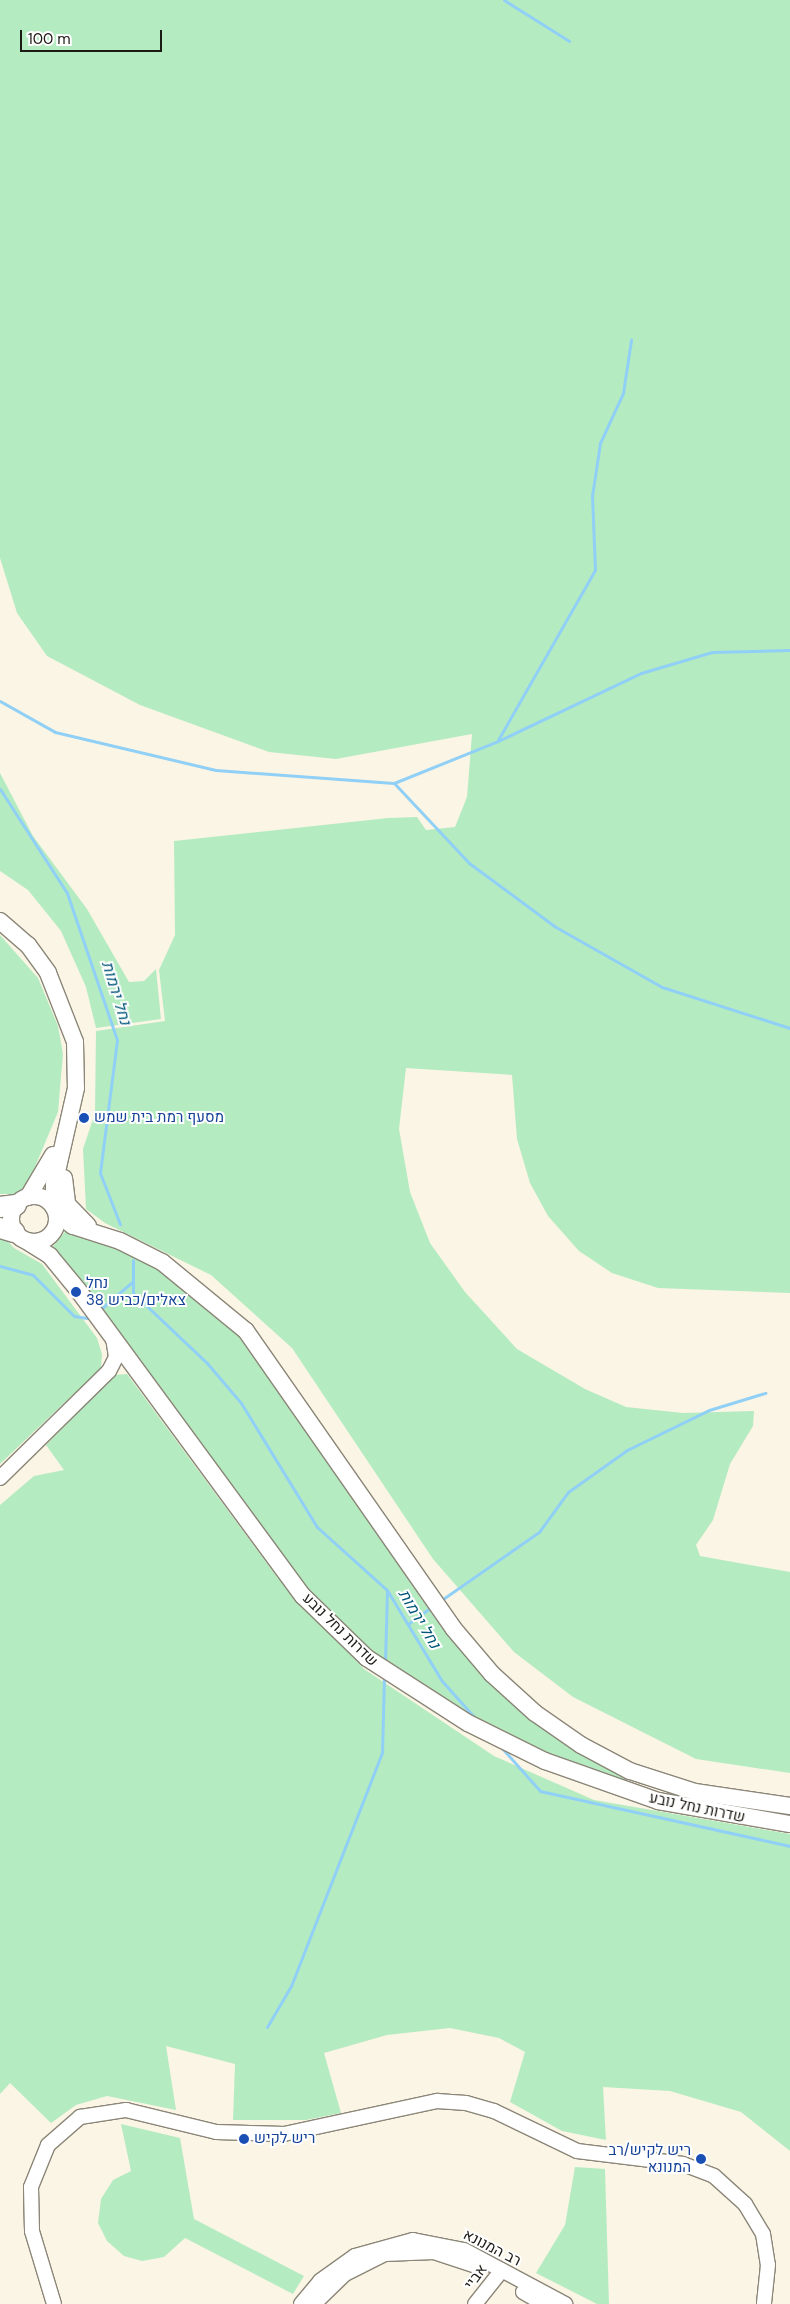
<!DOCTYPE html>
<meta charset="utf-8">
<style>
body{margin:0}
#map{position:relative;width:790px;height:2304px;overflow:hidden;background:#fbf5e5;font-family:"DM Sans",Heebo,sans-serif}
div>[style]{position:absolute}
.green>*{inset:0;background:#b5ebc1}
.stream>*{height:3px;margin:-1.5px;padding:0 1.5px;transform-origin:1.5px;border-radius:1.5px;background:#91d0f6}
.roads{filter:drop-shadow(1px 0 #8b8678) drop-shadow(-1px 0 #8b8678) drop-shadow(0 1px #8b8678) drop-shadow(0 -1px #8b8678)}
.minor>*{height:14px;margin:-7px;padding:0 7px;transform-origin:7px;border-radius:7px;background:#fff}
.major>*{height:16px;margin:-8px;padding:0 8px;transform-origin:8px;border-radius:8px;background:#fff}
.major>.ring{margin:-8px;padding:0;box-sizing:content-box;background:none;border:16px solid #fff;border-radius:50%}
.highway>*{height:20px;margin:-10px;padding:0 10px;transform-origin:10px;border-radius:10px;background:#fff}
.dots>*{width:14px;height:14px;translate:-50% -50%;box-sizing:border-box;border:2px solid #fff;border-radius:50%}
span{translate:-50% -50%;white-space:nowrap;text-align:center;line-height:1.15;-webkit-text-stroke:4px #fff;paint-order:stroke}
.transit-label{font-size:15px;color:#164399}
.left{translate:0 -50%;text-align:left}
.right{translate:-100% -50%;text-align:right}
.street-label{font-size:15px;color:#1c1a14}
.water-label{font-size:16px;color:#005579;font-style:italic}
.scale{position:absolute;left:20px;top:30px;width:142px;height:22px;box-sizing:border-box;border:2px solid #1c1a14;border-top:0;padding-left:6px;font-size:15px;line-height:18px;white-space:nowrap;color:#1c1a14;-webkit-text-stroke:4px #fff;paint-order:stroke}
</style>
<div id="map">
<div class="green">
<div style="clip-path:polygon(0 0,790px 0,790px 1293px,658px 1288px,612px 1273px,579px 1251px,548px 1216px,530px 1183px,517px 1139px,512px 1075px,406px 1068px,399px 1129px,410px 1192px,430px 1243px,465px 1292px,517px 1349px,585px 1389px,626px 1407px,683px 1413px,754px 1411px,753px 1426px,730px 1464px,713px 1520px,696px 1545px,700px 1556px,790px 1572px,790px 1773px,696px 1759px,573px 1697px,514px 1652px,433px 1559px,292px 1348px,211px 1275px,105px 1223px,86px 1209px,83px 1149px,95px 1113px,96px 1031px,165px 1021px,159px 970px,175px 935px,174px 841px,388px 818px,417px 817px,426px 830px,455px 827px,467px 797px,472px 734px,336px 759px,269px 752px,140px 705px,47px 656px,17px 613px,0 558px)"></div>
<div style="clip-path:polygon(0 773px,33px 836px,87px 909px,129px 982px,144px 981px,156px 969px,161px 1019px,96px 1028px,86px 987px,61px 931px,28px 890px,0 871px)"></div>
<div style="clip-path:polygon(0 935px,38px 978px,58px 1026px,63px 1054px,58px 1112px,27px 1186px,15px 1194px,0 1194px)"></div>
<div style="clip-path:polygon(69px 1227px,163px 1266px,243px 1334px,463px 1650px,628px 1778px,626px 1782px,576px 1769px,474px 1720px,366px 1648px,327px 1610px,285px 1561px,50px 1250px)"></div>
<div style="clip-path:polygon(0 1233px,14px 1248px,42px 1264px,97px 1338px,102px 1354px,101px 1368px,0 1464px)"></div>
<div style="clip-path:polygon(127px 1374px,277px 1577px,364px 1669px,494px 1756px,594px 1800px,790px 1834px,790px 2151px,741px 2112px,670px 2091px,603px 2087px,606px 2140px,562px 2131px,510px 2102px,525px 2052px,499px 2038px,450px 2028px,387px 2035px,324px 2053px,341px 2113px,306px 2120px,233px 2120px,235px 2064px,166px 2046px,176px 2110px,107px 2096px,76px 2105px,51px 2123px,10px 2083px,0 2094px,0 1505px,34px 1476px,64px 1470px,46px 1445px,114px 1375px)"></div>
<div style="clip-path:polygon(121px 2124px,180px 2138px,194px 2219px,304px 2276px,293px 2294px,185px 2238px,164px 2257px,142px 2261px,124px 2256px,107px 2241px,98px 2223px,101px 2199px,113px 2180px,131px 2171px)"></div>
<div style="clip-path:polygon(575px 2167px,605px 2169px,609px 2304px,597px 2304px,536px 2273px,565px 2225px)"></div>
</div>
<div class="stream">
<div style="left:504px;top:0;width:77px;rotate:32.2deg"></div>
<div style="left:0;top:701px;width:63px;rotate:29.4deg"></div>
<div style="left:55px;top:732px;width:165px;rotate:13.3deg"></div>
<div style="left:216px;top:770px;width:178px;rotate:4.2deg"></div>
<div style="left:394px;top:783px;width:112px;rotate:-22deg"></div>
<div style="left:498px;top:741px;width:158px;rotate:-25.4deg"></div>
<div style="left:641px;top:673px;width:74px;rotate:-16.5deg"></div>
<div style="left:712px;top:652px;width:78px;rotate:-1.5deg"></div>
<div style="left:498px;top:740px;width:196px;rotate:-60.3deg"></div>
<div style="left:595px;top:570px;width:74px;rotate:-92.3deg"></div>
<div style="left:592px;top:496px;width:54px;rotate:-81.4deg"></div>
<div style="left:600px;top:443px;width:55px;rotate:-65.3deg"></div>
<div style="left:623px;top:393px;width:54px;rotate:-81.4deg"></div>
<div style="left:394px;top:783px;width:110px;rotate:46.8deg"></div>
<div style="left:469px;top:863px;width:106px;rotate:36.5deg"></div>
<div style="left:554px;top:926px;width:124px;rotate:29.5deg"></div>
<div style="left:662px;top:987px;width:134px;rotate:17.8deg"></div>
<div style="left:0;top:789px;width:124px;rotate:57.2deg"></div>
<div style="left:67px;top:893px;width:155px;rotate:71.2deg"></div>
<div style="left:117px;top:1040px;width:134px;rotate:97.3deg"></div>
<div style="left:100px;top:1173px;width:55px;rotate:68.6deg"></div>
<div style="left:133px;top:1260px;width:33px;rotate:90deg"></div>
<div style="left:133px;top:1293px;width:102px;rotate:43.4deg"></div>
<div style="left:207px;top:1363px;width:52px;rotate:49.6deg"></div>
<div style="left:241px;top:1403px;width:145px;rotate:58.5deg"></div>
<div style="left:317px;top:1527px;width:94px;rotate:42deg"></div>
<div style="left:387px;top:1590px;width:106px;rotate:58.9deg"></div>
<div style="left:442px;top:1681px;width:50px;rotate:48.3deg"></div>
<div style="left:0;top:1266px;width:34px;rotate:15deg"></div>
<div style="left:33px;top:1275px;width:58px;rotate:45deg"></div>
<div style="left:74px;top:1316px;width:13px;rotate:9deg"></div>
<div style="left:102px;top:1308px;width:40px;rotate:-41deg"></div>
<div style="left:440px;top:1601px;width:121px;rotate:-34.9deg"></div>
<div style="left:539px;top:1532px;width:49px;rotate:-54.1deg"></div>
<div style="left:568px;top:1492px;width:72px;rotate:-35.4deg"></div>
<div style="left:627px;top:1450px;width:91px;rotate:-26deg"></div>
<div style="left:709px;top:1410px;width:59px;rotate:-16.9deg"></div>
<div style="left:408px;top:1624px;width:31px;rotate:-36deg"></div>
<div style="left:385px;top:1662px;width:71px;rotate:-88.4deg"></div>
<div style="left:501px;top:1747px;width:59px;rotate:48.4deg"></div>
<div style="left:540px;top:1791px;width:256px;rotate:12.4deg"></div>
<div style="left:267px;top:2027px;width:48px;rotate:-59.7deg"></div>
<div style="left:291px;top:1986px;width:250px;rotate:-68.7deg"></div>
<div style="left:382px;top:1753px;width:77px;rotate:-88.5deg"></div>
</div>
<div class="roads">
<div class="minor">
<div style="left:0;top:1478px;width:153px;rotate:-44.5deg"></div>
<div style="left:109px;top:1371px;width:16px;rotate:-63deg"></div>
<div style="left:116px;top:1357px;width:20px;rotate:-99deg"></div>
<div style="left:523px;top:2292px;width:24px;rotate:30deg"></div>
<div style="left:54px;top:2304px;width:76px;rotate:-106.8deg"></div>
<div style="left:32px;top:2231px;width:44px;rotate:-91.3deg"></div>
<div style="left:31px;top:2187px;width:45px;rotate:-68deg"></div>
<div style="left:48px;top:2145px;width:43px;rotate:-41.2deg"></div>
<div style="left:80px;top:2117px;width:47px;rotate:-8.7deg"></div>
<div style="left:126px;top:2110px;width:93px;rotate:13.7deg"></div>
<div style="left:216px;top:2132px;width:68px;rotate:1.7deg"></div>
<div style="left:284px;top:2134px;width:157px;rotate:-12.2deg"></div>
<div style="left:437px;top:2101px;width:29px;rotate:4deg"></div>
<div style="left:466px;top:2103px;width:29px;rotate:16deg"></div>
<div style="left:494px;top:2111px;width:92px;rotate:25.7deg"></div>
<div style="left:577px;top:2151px;width:107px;rotate:7deg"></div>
<div style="left:683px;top:2164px;width:33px;rotate:21deg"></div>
<div style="left:714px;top:2176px;width:42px;rotate:42.1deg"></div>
<div style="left:745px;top:2204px;width:35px;rotate:59deg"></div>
<div style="left:763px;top:2234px;width:31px;rotate:81deg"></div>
<div style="left:768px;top:2265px;width:39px;rotate:96deg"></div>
<div style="left:301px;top:2304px;width:30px;rotate:-50deg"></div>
<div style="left:320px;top:2281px;width:43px;rotate:-35.5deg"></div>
<div style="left:355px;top:2256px;width:60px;rotate:-15.4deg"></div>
<div style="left:413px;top:2240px;width:52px;rotate:11.1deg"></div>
<div style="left:464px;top:2250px;width:115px;rotate:28.1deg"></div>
<div style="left:314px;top:2304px;width:43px;rotate:-44.1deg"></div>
<div style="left:345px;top:2274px;width:45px;rotate:-26.6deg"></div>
<div style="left:385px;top:2254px;width:49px;rotate:-2.3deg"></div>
<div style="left:434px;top:2252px;width:44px;rotate:18.4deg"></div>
<div style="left:475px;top:2304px;width:43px;rotate:-51.5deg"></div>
</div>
<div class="major">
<div style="left:0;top:921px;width:37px;rotate:41deg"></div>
<div style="left:28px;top:945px;width:34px;rotate:54deg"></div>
<div style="left:48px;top:973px;width:74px;rotate:68.6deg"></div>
<div style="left:75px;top:1042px;width:46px;rotate:88.8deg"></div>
<div style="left:76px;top:1088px;width:99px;rotate:102.8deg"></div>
<div style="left:54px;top:1185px;width:23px;rotate:90deg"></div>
<div style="left:64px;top:1178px;width:26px;rotate:83deg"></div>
<div style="left:67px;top:1204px;width:30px;rotate:46deg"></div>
<div class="ring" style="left:11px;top:1196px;width:30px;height:30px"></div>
<div style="left:28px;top:1197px;width:49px;rotate:-59.2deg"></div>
<div style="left:57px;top:1214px;width:20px;rotate:37deg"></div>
<div style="left:73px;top:1226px;width:49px;rotate:17.7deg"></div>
<div style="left:120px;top:1241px;width:47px;rotate:26.6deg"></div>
<div style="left:162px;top:1262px;width:109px;rotate:39.4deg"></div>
<div style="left:246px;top:1331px;width:362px;rotate:55.1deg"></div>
<div style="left:453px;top:1628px;width:60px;rotate:49.7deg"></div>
<div style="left:492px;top:1674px;width:58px;rotate:42.2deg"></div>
<div style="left:535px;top:1713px;width:56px;rotate:34.8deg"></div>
<div style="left:581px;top:1745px;width:55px;rotate:28deg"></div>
<div style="left:630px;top:1771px;width:68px;rotate:17.9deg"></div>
<div style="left:695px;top:1792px;width:96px;rotate:8.4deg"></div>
<div style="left:28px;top:1242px;width:26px;rotate:32deg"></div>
<div style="left:50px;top:1256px;width:44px;rotate:50.5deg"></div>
<div style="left:78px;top:1290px;width:380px;rotate:53.7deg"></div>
<div style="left:303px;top:1596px;width:89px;rotate:44.1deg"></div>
<div style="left:367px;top:1658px;width:120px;rotate:32.8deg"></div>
<div style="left:468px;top:1723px;width:86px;rotate:26.3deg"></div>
<div style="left:545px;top:1761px;width:120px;rotate:19.5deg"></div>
<div style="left:658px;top:1801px;width:134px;rotate:9.9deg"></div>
</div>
<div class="highway">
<div style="left:0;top:1207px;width:16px;rotate:-7deg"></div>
<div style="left:0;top:1228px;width:15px;rotate:16deg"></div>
</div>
</div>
<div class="dots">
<div style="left:84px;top:1118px;background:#1a4fb4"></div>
<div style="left:76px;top:1292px;background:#1a4fb4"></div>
<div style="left:244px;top:2139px;background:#1a4fb4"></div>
<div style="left:701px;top:2159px;background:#1a4fb4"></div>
</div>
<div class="transit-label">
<span class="left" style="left:94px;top:1118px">מסעף רמת בית שמש</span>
<span class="left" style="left:86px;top:1292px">נחל<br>צאלים/כביש 38</span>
<span class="left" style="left:254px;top:2139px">ריש לקיש</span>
<span class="right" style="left:691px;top:2159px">ריש לקיש/רב<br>המנונא</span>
</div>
<div class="street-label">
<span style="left:340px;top:1630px;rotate:44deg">שדרות נחל נובע</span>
<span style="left:697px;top:1808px;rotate:12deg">שדרות נחל נובע</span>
<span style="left:492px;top:2248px;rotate:27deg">רב המנונא</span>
<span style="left:476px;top:2277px;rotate:-53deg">אביי</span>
</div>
<div class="water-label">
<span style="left:116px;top:993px;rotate:73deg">נחל ירמות</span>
<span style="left:419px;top:1619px;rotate:59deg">נחל ירמות</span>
</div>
<div class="scale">100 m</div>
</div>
